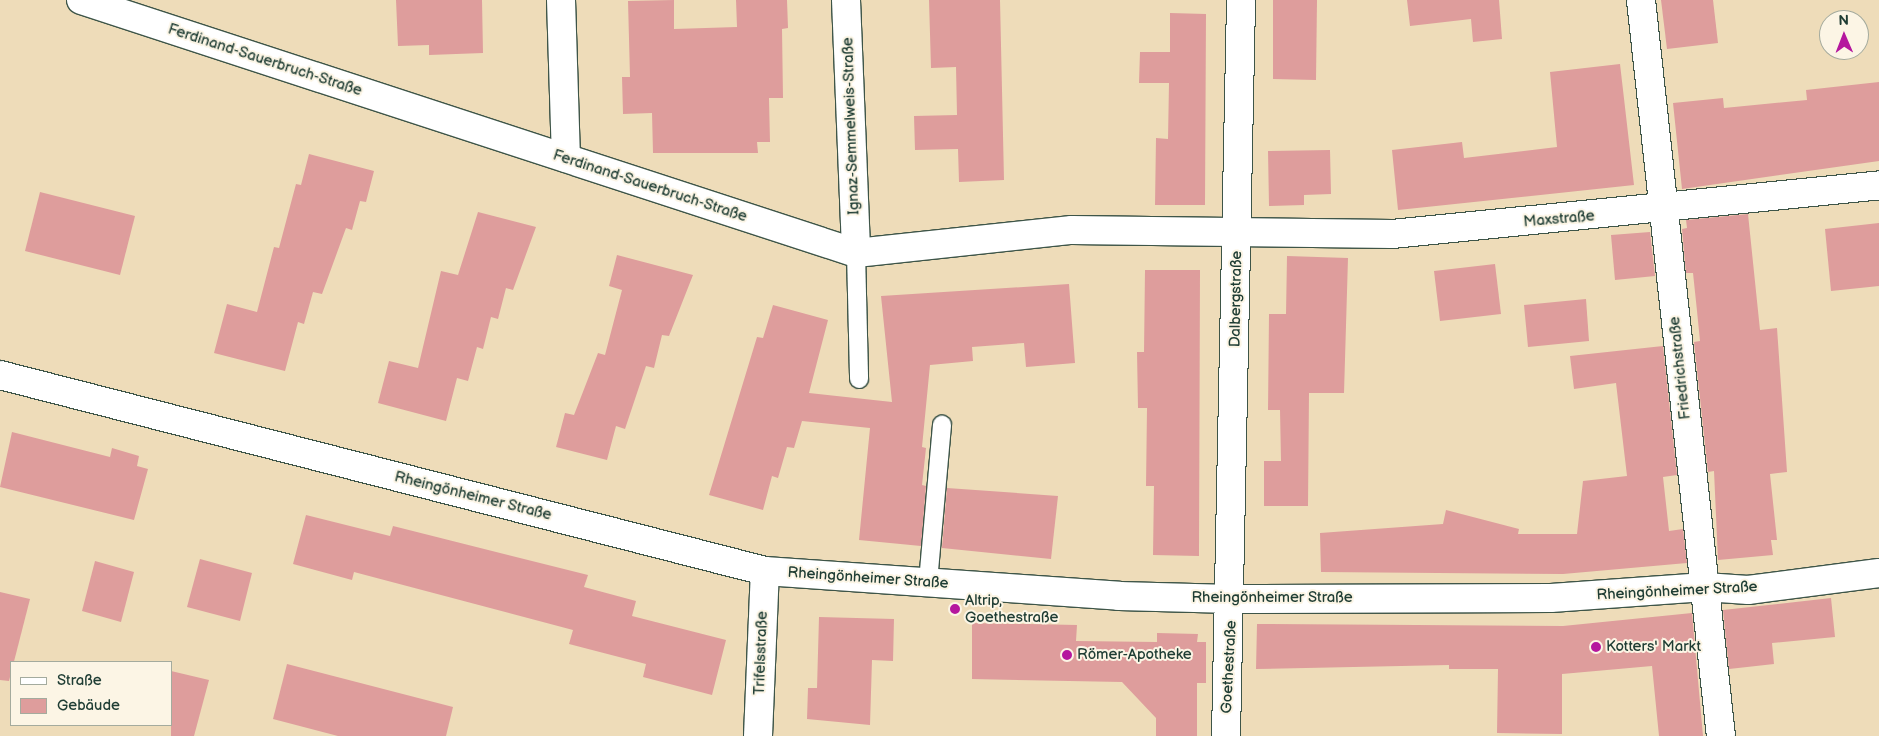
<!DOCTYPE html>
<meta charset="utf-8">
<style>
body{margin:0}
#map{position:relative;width:1879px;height:736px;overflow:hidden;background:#eedcb9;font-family:"Balsamiq Sans",sans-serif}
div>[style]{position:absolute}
.building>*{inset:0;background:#de9d9c}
.roads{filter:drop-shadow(1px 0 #3e5548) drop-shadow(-1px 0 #3e5548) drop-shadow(0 1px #3e5548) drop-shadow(0 -1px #3e5548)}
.lane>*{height:18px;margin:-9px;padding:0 9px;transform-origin:9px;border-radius:9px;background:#fff}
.street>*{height:28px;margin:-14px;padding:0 14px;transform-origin:14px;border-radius:14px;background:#fff}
.secondary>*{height:28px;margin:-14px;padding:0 14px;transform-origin:14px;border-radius:14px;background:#fff}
.dots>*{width:14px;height:14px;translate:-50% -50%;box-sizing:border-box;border:2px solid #fcf5e5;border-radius:50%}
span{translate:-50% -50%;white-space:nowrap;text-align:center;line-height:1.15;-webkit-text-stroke:4px #fcf5e5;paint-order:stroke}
.street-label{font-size:15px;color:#1f3d34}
.poi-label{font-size:15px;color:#1f3d34}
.left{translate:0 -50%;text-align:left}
.legend{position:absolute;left:10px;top:661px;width:162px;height:65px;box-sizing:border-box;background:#fcf5e5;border:1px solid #a4ab9e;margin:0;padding:6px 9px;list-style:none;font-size:15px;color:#1f3d34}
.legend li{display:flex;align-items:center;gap:10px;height:25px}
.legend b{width:25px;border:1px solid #a4ab9e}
.north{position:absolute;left:1819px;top:10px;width:50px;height:50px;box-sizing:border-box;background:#fcf5e5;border:1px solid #a4ab9e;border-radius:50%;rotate:359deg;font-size:14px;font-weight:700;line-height:20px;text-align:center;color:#1f3d34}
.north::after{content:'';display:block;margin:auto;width:18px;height:22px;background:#b5179e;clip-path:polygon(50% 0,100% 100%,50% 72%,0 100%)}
</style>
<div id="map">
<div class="building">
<div style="clip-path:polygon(396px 0,482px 0,483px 53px,429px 55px,429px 45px,398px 46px)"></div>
<div style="clip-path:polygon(674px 0,674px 29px,737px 27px,736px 0,787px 0,788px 28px,782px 29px,783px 98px,769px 98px,770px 142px,757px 142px,758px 153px,653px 153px,652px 113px,623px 114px,622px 77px,630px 77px,628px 1px)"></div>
<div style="clip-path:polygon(929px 0,1000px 0,1004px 180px,959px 182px,958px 149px,915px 150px,914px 116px,957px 115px,956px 67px,931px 68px)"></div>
<div style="clip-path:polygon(1273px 0,1317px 0,1316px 80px,1273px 79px)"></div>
<div style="clip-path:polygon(1407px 0,1499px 0,1502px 39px,1473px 42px,1471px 19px,1410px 26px)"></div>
<div style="clip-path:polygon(1661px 0,1713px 0,1718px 43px,1667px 49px)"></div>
<div style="clip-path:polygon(1170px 13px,1206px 14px,1205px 205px,1155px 205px,1156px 138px,1168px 139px,1169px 83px,1139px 83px,1140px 52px,1170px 52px)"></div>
<div style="clip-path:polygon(1620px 64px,1634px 185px,1398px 210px,1392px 150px,1462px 142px,1464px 158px,1557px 147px,1550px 72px)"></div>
<div style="clip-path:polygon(1879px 82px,1879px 161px,1682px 189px,1673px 103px,1723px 98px,1724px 108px,1807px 100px,1806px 90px)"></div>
<div style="clip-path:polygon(1330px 150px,1331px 194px,1304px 195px,1304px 205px,1269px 206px,1268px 151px)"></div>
<div style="clip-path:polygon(309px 154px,374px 171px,366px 202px,360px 201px,352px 230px,346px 228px,322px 294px,313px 292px,304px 324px,298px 322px,285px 371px,214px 353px,227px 304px,257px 312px,274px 247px,279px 248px,296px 184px,301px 185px)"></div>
<div style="clip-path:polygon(40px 192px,135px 216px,120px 275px,25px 251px)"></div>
<div style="clip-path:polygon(478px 212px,536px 227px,513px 290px,506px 288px,498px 319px,491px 317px,483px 349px,477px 347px,468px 381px,457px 378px,446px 421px,378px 403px,389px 361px,418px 368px,441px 271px,458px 275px)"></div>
<div style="clip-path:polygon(1748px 214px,1760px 330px,1777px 328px,1787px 472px,1770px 474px,1777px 540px,1771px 540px,1773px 555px,1718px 560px,1714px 471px,1708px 472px,1694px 342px,1700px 341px,1697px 311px,1693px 273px,1686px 273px,1682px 229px,1687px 228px,1686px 220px)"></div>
<div style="clip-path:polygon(1879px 223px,1879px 286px,1831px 291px,1825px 229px)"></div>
<div style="clip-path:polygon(1650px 232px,1655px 276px,1615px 280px,1611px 235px)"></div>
<div style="clip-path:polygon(617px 255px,693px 275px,669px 336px,662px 335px,654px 368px,646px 366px,625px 429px,616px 426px,607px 460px,556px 447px,565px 413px,574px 415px,598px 353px,605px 355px,622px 290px,609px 286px)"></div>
<div style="clip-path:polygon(1287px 256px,1348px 258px,1344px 393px,1309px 393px,1308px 506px,1264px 506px,1264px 461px,1281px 461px,1280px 410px,1268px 410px,1269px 314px,1286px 314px)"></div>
<div style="clip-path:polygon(1495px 264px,1501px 314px,1440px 321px,1434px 271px)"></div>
<div style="clip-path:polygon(1145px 270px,1200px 270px,1199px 556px,1153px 555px,1154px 486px,1146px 486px,1147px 408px,1138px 408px,1137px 352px,1144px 352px)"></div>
<div style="clip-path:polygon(1069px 284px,1075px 363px,1026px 367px,1024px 343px,972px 347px,973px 361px,930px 365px,922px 447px,926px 448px,922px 485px,926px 486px,921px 546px,859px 540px,870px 428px,802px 421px,794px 448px,787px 447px,778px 478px,772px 476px,763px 510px,709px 495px,757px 337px,763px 338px,773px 305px,828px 320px,809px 393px,892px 402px,881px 296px)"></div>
<div style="clip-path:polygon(1586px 299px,1589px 341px,1528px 347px,1524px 305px)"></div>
<div style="clip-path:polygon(1663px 346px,1677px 475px,1663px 477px,1669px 531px,1683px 529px,1687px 563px,1563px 574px,1321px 572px,1320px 533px,1443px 524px,1446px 510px,1519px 529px,1518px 534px,1577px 534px,1583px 481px,1627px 476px,1616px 383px,1574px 389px,1570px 356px)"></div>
<div style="clip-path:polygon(12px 432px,110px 457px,112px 448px,139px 456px,137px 466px,148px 469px,134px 520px,0 487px)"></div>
<div style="clip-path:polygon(947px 488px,1058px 496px,1051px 559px,942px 548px)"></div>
<div style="clip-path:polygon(306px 515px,390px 536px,393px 526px,588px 575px,584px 587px,636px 601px,632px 616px,726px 640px,712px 695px,643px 677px,646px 664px,569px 644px,573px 630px,354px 572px,352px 580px,293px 564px)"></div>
<div style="clip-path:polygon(200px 559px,252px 573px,240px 621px,187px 607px)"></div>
<div style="clip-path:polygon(95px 561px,134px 572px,121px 622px,82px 611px)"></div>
<div style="clip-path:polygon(0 592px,30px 599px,9px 681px,0 680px)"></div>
<div style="clip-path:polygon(1831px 598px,1835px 637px,1772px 643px,1774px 664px,1729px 669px,1723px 610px)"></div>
<div style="clip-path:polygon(1692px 613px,1703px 736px,1659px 736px,1652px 666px,1562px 674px,1562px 734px,1497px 733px,1498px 669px,1449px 669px,1449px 665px,1256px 669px,1257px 624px,1563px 626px)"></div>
<div style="clip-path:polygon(819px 617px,894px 619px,893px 661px,872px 660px,870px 725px,807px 719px,808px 688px,817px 688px)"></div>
<div style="clip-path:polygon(972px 623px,1077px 625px,1076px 641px,1157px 642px,1157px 633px,1198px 634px,1197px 642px,1206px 642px,1206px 683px,1197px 683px,1197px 736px,1156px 736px,1156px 718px,1122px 682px,972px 679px)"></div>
<div style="clip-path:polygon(287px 664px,453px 707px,446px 736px,338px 736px,273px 719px)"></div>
<div style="clip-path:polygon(171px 671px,209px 680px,194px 736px,171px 736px)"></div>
</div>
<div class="roads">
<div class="lane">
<div style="left:856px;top:253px;width:126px;rotate:88.6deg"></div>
<div style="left:928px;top:582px;width:158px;rotate:-84.9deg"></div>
</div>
<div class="street">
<div style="left:81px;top:0;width:815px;rotate:18.08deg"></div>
<div style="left:856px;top:253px;width:217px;rotate:-6.1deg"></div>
<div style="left:1072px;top:230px;width:320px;rotate:0.7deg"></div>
<div style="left:1392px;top:234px;width:489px;rotate:-5.7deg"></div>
<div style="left:561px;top:0;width:158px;rotate:88.2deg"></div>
<div style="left:846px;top:0;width:253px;rotate:87.7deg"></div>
<div style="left:1641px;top:0;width:740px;rotate:83.8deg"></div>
<div style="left:758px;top:736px;width:165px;rotate:-87.6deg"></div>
<div style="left:1226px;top:736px;width:736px;rotate:-88.83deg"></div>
</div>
<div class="secondary">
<div style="left:0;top:375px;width:790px;rotate:14.37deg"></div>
<div style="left:765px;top:571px;width:355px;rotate:4deg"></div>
<div style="left:1119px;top:596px;width:113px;rotate:1.5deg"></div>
<div style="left:1232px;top:599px;width:319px;rotate:-0.2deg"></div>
<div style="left:1551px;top:598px;width:154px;rotate:-4.1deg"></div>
<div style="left:1705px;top:587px;width:43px;rotate:4deg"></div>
<div style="left:1748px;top:590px;width:132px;rotate:-7.4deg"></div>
</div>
</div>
<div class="dots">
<div style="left:955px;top:609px;background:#b5179e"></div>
<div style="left:1596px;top:647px;background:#b5179e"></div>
<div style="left:1067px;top:655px;background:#b5179e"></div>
</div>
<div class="street-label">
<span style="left:265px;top:60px;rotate:18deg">Ferdinand-Sauerbruch-Straße</span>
<span style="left:851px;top:126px;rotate:-92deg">Ignaz-Semmelweis-Straße</span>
<span style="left:650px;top:186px;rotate:18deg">Ferdinand-Sauerbruch-Straße</span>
<span style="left:1559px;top:219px;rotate:-5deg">Maxstraße</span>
<span style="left:1236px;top:299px;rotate:-89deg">Dalbergstraße</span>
<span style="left:1680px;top:368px;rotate:-96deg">Friedrichstraße</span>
<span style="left:473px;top:496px;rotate:14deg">Rheingönheimer Straße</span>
<span style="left:868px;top:578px;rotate:4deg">Rheingönheimer Straße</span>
<span style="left:1677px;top:591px;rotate:-3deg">Rheingönheimer Straße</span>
<span style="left:1272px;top:598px">Rheingönheimer Straße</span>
<span style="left:761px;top:653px;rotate:-88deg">Trifelsstraße</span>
<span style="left:1229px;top:667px;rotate:-87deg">Goethestraße</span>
</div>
<div class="poi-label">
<span class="left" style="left:965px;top:609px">Altrip,<br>Goethestraße</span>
<span class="left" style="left:1606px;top:647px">Kotters' Markt</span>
<span class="left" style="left:1077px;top:655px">Römer-Apotheke</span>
</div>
<ul class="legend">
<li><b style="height:6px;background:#fff"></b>Straße</li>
<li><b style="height:14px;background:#de9d9c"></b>Gebäude</li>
</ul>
<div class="north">N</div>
</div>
